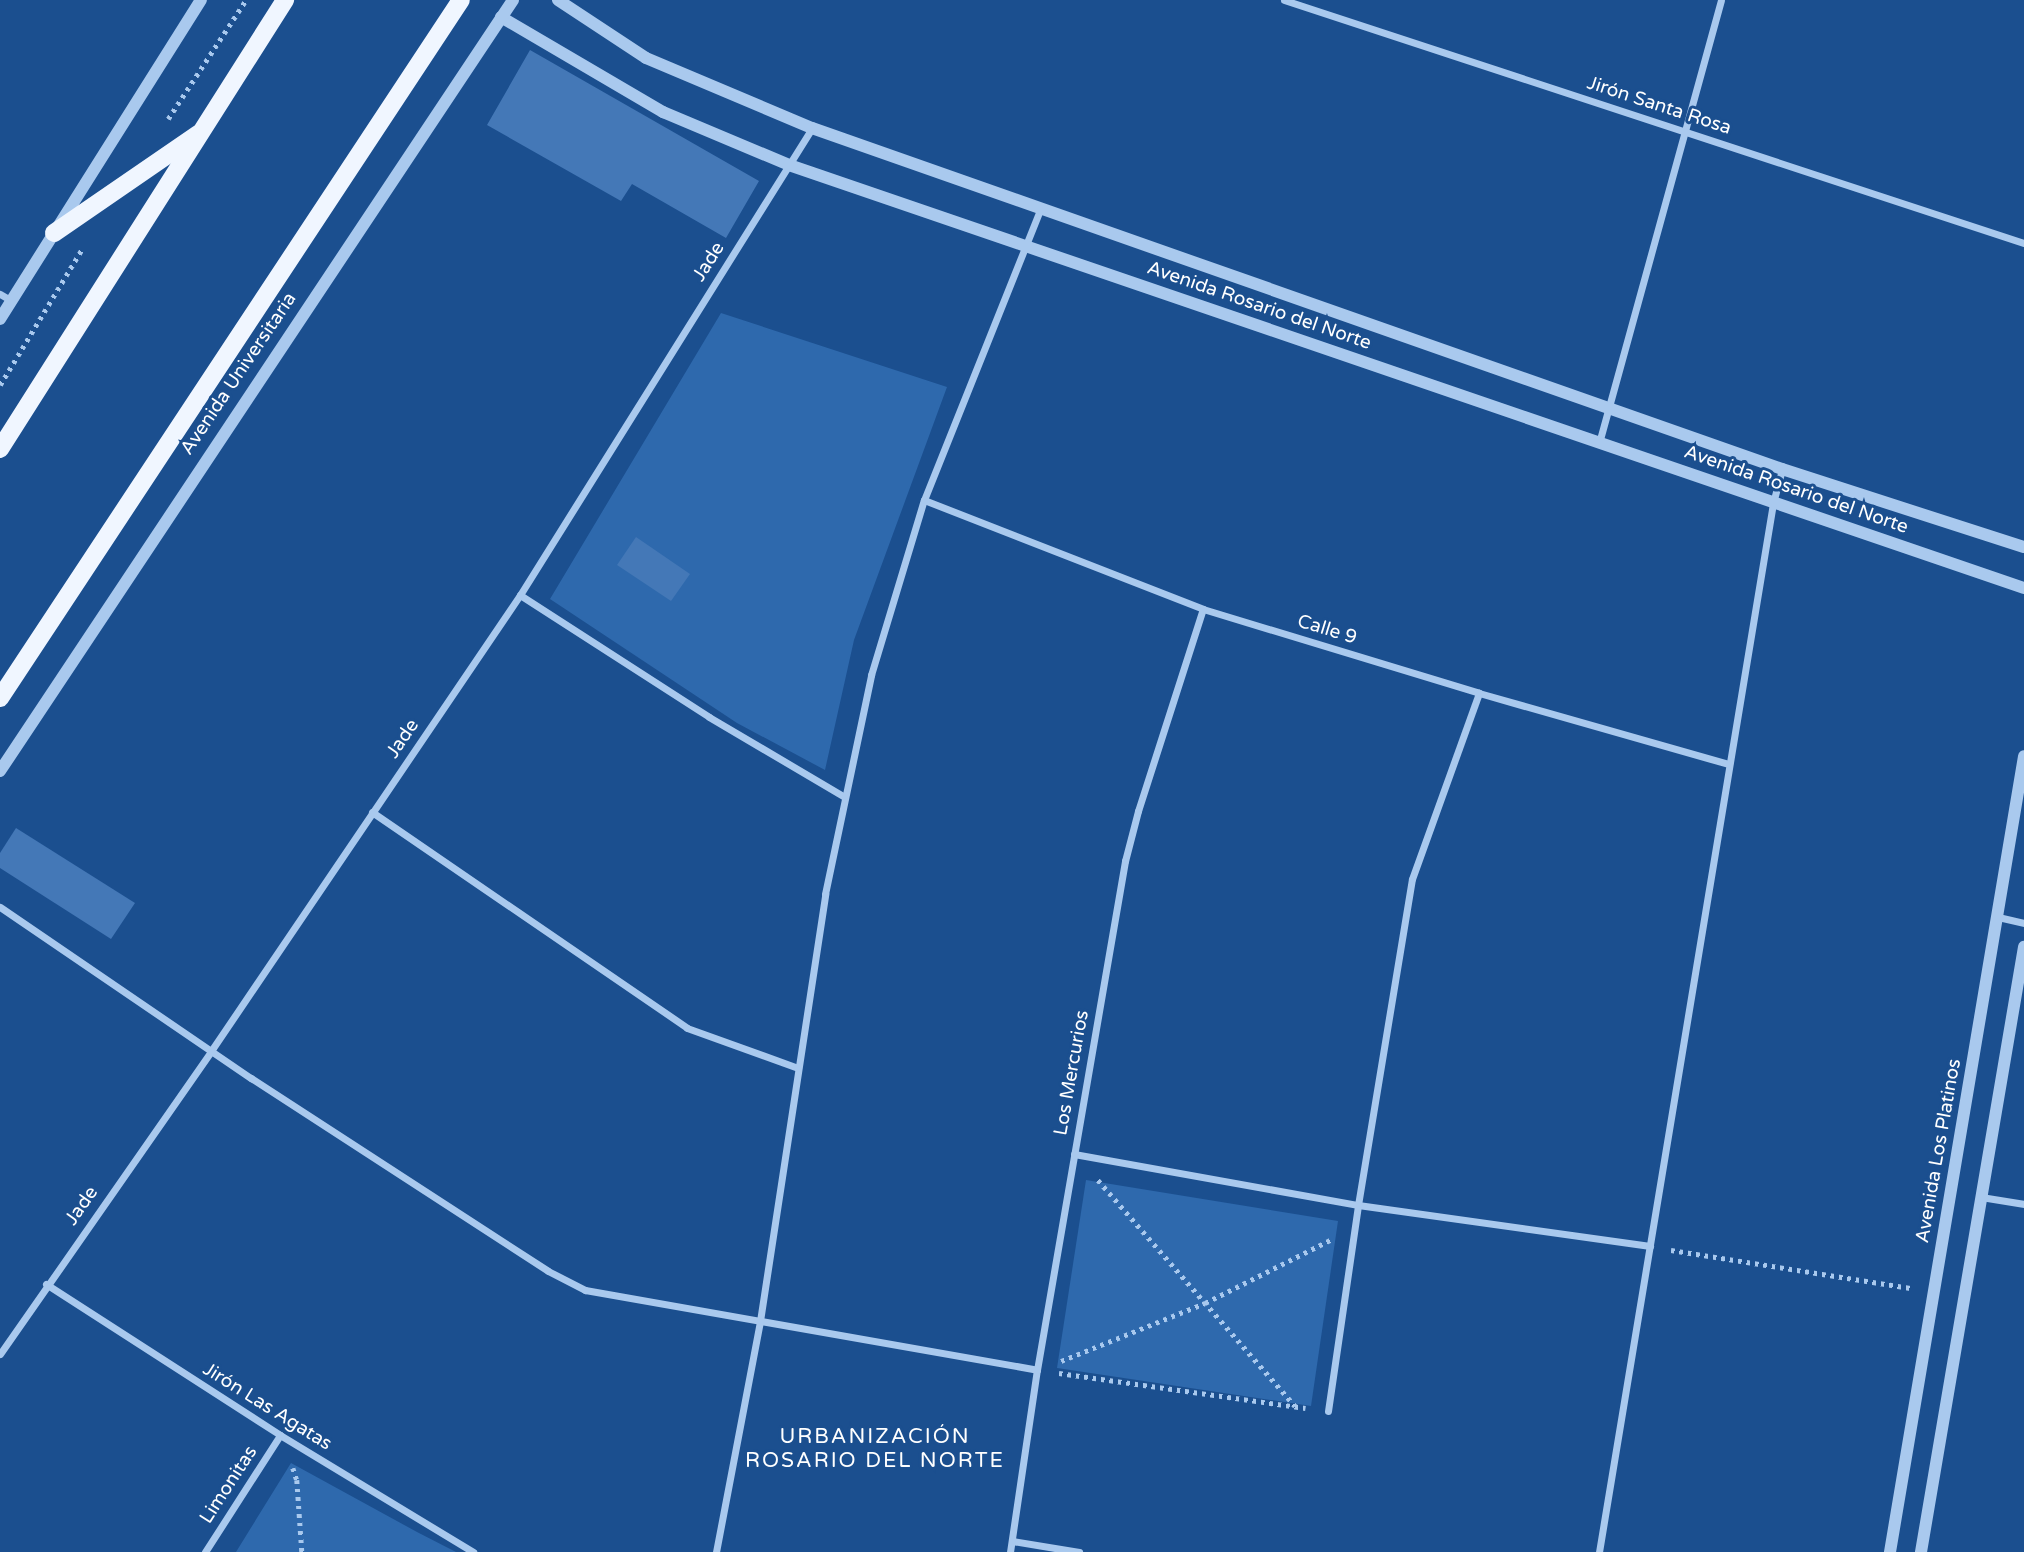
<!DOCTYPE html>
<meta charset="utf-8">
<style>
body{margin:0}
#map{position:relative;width:2024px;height:1552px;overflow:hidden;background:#1b4f8f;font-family:"Varela Round",sans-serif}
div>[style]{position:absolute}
.green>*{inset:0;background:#2e69ad}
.building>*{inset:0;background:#4478b7}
.path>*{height:4.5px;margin-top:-2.25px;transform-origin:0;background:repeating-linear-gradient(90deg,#a9c9ee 0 3.5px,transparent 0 8.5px)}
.minor>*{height:7px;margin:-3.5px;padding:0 3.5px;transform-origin:3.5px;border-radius:3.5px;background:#a9c9ee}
.tertiary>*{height:12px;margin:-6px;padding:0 6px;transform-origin:6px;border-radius:6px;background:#a9c9ee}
.primary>*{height:18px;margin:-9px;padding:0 9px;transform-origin:9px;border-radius:9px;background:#f0f6ff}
span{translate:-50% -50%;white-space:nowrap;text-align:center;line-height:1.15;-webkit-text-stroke:6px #1b4f8f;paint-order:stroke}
.street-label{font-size:19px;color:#fff}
.neighbourhood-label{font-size:21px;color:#fff;letter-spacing:2px}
</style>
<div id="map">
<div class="green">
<div style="clip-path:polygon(721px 313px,947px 387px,854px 640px,825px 770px,737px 723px,550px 599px)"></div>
<div style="clip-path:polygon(1086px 1180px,1338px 1221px,1311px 1406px,1057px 1368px)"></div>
<div style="clip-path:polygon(291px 1463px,417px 1532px,456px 1552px,236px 1552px)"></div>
</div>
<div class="building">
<div style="clip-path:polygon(530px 50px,759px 181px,726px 238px,632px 184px,621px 201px,487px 125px)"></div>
<div style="clip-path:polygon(636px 537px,690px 574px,671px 601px,617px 565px)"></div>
<div style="clip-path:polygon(16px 828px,135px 903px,111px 939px,0 868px,0 853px)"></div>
</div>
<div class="path">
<div style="left:168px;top:119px;width:142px;rotate:-56.8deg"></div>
<div style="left:0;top:385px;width:159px;rotate:-58.9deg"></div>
<div style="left:1098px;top:1180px;width:300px;rotate:48.9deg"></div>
<div style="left:1671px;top:1250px;width:244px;rotate:9deg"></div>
<div style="left:1061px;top:1361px;width:155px;rotate:-21.9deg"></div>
<div style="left:1205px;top:1303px;width:140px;rotate:-26.7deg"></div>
<div style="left:1059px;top:1373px;width:249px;rotate:8.1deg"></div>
<div style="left:293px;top:1468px;width:13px;rotate:72deg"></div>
<div style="left:297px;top:1480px;width:72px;rotate:86deg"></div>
</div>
<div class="minor">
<div style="left:1284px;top:0;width:779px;rotate:18.18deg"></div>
<div style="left:0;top:294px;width:14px;rotate:30deg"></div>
<div style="left:1599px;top:443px;width:459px;rotate:-74.6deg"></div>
<div style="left:924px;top:500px;width:300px;rotate:21.3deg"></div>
<div style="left:1203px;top:609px;width:288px;rotate:16.9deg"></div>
<div style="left:1479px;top:693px;width:260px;rotate:15.9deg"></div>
<div style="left:520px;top:595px;width:225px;rotate:32.8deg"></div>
<div style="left:709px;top:717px;width:156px;rotate:30.5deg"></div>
<div style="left:372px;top:812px;width:382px;rotate:34.4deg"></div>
<div style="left:687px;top:1028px;width:118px;rotate:19.8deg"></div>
<div style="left:0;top:907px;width:304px;rotate:34.3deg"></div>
<div style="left:251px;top:1078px;width:354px;rotate:33deg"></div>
<div style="left:548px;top:1271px;width:42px;rotate:27.2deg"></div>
<div style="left:585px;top:1290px;width:459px;rotate:10deg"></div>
<div style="left:1998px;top:917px;width:27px;rotate:13deg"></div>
<div style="left:1074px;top:1154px;width:289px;rotate:10.2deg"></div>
<div style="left:1358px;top:1205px;width:295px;rotate:8deg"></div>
<div style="left:1981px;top:1197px;width:44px;rotate:9.2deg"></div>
<div style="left:46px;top:1284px;width:278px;rotate:32.8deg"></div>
<div style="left:280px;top:1435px;width:226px;rotate:31.2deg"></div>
<div style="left:0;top:1354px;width:369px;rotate:-55.1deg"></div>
<div style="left:211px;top:1051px;width:551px;rotate:-55.88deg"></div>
<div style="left:520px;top:595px;width:551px;rotate:-57.98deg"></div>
<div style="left:1328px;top:1411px;width:208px;rotate:-81.7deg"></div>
<div style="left:1358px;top:1205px;width:330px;rotate:-80.6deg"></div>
<div style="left:1412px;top:879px;width:198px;rotate:-70.2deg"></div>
<div style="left:1012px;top:1541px;width:68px;rotate:9.3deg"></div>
<div style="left:205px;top:1552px;width:139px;rotate:-57.3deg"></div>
<div style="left:716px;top:1552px;width:235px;rotate:-79.2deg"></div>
<div style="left:760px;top:1321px;width:432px;rotate:-81.3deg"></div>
<div style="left:825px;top:894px;width:224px;rotate:-78.1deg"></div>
<div style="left:871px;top:675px;width:183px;rotate:-73.2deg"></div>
<div style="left:924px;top:500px;width:312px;rotate:-68.2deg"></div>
<div style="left:1010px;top:1552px;width:184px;rotate:-81.6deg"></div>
<div style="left:1037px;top:1370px;width:517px;rotate:-80.19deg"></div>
<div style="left:1125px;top:861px;width:52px;rotate:-75.4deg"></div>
<div style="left:1138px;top:811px;width:212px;rotate:-72.2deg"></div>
<div style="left:1599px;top:1552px;width:1063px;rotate:-80.58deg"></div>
<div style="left:1773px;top:503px;width:35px;rotate:-75deg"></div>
</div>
<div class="tertiary">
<div style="left:558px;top:0;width:105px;rotate:33.4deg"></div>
<div style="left:646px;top:58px;width:180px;rotate:22.9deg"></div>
<div style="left:812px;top:128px;width:1028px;rotate:19.37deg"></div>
<div style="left:1782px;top:469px;width:254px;rotate:17.9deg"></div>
<div style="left:501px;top:17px;width:188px;rotate:30.4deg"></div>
<div style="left:663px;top:112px;width:137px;rotate:22.8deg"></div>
<div style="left:789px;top:165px;width:1305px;rotate:18.91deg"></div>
<div style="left:0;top:319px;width:377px;rotate:-57.8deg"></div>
<div style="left:0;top:771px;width:926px;rotate:-56.36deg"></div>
<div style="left:1890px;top:1552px;width:807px;rotate:-80.44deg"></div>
<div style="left:1921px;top:1552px;width:614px;rotate:-80.34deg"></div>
</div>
<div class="primary">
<div style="left:54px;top:233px;width:175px;rotate:-34.5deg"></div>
<div style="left:0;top:449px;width:532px;rotate:-57.59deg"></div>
<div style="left:0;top:698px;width:836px;rotate:-56.56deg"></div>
</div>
<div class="street-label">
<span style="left:1659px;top:106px;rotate:18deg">Jirón Santa Rosa</span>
<span style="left:709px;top:262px;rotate:-58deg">Jade</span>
<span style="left:1259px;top:306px;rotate:19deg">Avenida Rosario del Norte</span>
<span style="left:239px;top:374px;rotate:-56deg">Avenida Universitaria</span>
<span style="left:1796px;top:490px;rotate:19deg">Avenida Rosario del Norte</span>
<span style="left:1327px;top:630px;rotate:17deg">Calle 9</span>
<span style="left:403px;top:739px;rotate:-56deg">Jade</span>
<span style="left:1072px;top:1073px;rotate:-80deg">Los Mercurios</span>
<span style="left:1939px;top:1151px;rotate:-80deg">Avenida Los Platinos</span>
<span style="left:82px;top:1206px;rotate:-55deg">Jade</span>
<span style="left:267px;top:1407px;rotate:32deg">Jirón Las Agatas</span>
<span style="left:229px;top:1485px;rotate:-57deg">Limonitas</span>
</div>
<div class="neighbourhood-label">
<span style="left:875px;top:1449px">URBANIZACIÓN<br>ROSARIO DEL NORTE</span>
</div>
</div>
